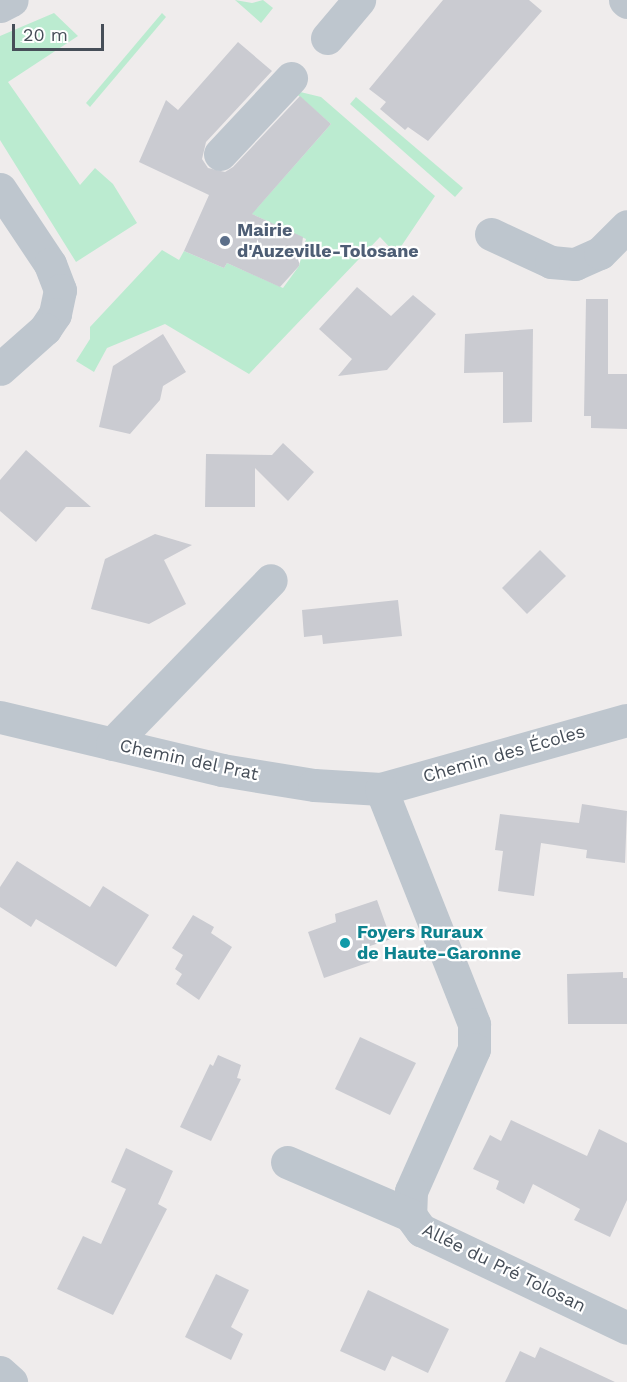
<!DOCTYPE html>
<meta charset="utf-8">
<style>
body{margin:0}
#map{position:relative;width:627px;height:1382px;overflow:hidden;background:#efecec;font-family:"Work Sans",sans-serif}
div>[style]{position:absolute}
.green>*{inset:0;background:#bbebd0}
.building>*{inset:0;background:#cacbd1}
.minor>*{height:33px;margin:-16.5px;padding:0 16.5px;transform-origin:16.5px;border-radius:16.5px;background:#bec6ce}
.dots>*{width:16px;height:16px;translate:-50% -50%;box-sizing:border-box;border:3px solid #fff;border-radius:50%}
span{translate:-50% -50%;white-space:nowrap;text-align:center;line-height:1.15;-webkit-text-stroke:4.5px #fff;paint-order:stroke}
.service-label{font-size:18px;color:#4e5e75;font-weight:700}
.left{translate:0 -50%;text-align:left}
.street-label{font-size:18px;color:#464e58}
.culture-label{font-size:18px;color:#0d838f;font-weight:700}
.scale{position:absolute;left:12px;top:24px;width:92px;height:27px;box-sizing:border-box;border:3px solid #464e58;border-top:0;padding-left:8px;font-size:18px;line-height:21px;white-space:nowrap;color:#464e58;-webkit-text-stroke:4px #fff;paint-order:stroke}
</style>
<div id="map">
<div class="green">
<div style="clip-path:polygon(235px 0,252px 3px,263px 0,273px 8px,261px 23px)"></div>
<div style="clip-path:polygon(54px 13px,78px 36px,8px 82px,80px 185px,95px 168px,113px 184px,137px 223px,76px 262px,0 140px,0 36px)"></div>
<div style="clip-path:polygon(162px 13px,166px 17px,90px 107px,86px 103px)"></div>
<div style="clip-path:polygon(292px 90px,321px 97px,435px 196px,396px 254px,380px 237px,249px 374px,165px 324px,107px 348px,94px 372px,76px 361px,90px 339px,90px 327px,162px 250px,179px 260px,184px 251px,224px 268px,227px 263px,283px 288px,299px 266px,306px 239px,241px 209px,257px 208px,331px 124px)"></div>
<div style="clip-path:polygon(356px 97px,463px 188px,455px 197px,350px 104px)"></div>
</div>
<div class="building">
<div style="clip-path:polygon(443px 0,529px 0,542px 11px,428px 141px,408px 127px,405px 130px,380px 109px,386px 102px,369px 89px)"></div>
<div style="clip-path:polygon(238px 42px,272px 71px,206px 142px,202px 159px,208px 168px,225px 172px,233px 167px,300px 96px,331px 124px,252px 214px,303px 237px,299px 266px,280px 287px,227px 263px,224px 268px,184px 251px,209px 195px,139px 162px,166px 100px,178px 110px)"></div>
<div style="clip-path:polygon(357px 287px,391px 316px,413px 295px,436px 314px,387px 370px,338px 376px,352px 359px,319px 329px)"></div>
<div style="clip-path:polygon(586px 299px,608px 299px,608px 374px,627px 374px,627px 429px,591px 428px,591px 416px,584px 416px)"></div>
<div style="clip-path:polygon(533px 329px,532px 422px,503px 423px,503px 372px,464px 373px,465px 334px)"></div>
<div style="clip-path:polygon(163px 334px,186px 372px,163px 386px,160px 400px,130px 434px,99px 427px,113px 366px)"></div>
<div style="clip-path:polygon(283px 443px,314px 472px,288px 501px,255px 468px,255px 507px,205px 507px,206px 454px,272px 455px)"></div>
<div style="clip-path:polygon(26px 450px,91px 507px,66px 507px,36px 542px,0 511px,0 480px)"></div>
<div style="clip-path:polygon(155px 534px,192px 545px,164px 560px,186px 604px,149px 624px,91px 609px,105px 559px)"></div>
<div style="clip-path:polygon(540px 550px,566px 576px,527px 614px,502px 588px)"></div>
<div style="clip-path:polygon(398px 600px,402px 636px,323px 644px,322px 635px,304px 637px,302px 610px)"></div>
<div style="clip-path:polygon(582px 804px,627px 811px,625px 863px,586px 858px,587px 850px,541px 843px,534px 896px,498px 891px,503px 851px,495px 850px,500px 814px,579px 823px)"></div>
<div style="clip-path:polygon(17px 861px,90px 907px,103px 886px,149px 915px,116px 967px,36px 919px,31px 927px,0 907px,0 887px)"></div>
<div style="clip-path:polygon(377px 900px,391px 939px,364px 948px,370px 962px,324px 978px,308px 932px,336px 922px,335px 914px)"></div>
<div style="clip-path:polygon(193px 915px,214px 927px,211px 933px,232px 947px,199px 1000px,176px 984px,182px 974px,175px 969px,183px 955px,172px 948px)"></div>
<div style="clip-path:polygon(623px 972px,623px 978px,627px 978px,627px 1024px,568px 1024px,567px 974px)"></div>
<div style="clip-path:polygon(360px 1037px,416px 1063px,390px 1115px,335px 1089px)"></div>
<div style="clip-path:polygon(218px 1055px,241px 1065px,237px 1078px,241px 1079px,211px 1141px,180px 1127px,210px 1064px,213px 1066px)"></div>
<div style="clip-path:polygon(511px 1120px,587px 1156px,599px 1129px,627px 1143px,627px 1200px,610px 1237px,574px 1220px,580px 1209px,533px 1184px,524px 1204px,496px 1189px,499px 1181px,473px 1169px,490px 1135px,501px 1141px)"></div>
<div style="clip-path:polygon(126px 1148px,173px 1171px,158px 1204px,167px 1209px,113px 1315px,57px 1289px,83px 1236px,101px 1244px,126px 1189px,111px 1182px)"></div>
<div style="clip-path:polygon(216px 1274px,249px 1290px,231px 1327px,243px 1334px,231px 1360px,185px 1337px)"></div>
<div style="clip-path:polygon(368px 1290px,449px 1329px,428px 1373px,392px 1356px,385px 1371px,340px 1351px)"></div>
<div style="clip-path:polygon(540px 1347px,615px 1382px,505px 1382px,520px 1351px,535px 1358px)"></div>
</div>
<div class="minor">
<div style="left:625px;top:0;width:3px;rotate:45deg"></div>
<div style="left:0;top:6px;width:13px;rotate:-27deg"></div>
<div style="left:327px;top:38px;width:50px;rotate:-49.9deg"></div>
<div style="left:220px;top:154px;width:104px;rotate:-46.9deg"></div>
<div style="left:0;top:189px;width:90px;rotate:56.3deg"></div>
<div style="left:50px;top:264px;width:28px;rotate:69deg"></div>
<div style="left:60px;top:290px;width:25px;rotate:102deg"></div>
<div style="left:55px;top:314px;width:18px;rotate:124deg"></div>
<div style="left:45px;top:329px;width:60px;rotate:138.4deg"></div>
<div style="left:491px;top:234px;width:66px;rotate:25deg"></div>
<div style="left:551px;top:262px;width:24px;rotate:5deg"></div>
<div style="left:575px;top:264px;width:27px;rotate:-24deg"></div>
<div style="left:600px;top:253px;width:38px;rotate:-45deg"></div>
<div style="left:0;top:717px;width:228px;rotate:13.4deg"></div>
<div style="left:222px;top:770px;width:93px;rotate:9.3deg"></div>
<div style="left:314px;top:785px;width:67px;rotate:3.4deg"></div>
<div style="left:381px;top:789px;width:255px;rotate:-15.7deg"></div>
<div style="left:112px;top:744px;width:228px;rotate:-45.9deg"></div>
<div style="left:381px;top:789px;width:253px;rotate:68.4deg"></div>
<div style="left:474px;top:1024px;width:25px;rotate:90deg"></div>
<div style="left:474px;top:1049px;width:155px;rotate:113.9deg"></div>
<div style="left:411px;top:1191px;width:24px;rotate:92deg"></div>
<div style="left:410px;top:1215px;width:19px;rotate:54deg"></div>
<div style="left:421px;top:1230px;width:228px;rotate:25.4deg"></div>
<div style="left:287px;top:1162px;width:134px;rotate:23.3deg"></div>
<div style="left:0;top:1372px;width:15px;rotate:42deg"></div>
</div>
<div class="dots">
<div style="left:225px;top:241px;background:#5c6f8a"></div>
<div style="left:345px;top:943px;background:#0f9aa8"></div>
</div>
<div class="service-label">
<span class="left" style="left:237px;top:241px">Mairie<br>d'Auzeville-Tolosane</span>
</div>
<div class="street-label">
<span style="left:504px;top:754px;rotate:-16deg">Chemin des Écoles</span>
<span style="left:189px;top:760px;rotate:12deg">Chemin del Prat</span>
<span style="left:504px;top:1268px;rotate:26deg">Allée du Pré Tolosan</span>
</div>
<div class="culture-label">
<span class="left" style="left:357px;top:943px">Foyers Ruraux<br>de Haute-Garonne</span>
</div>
<div class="scale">20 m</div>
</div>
